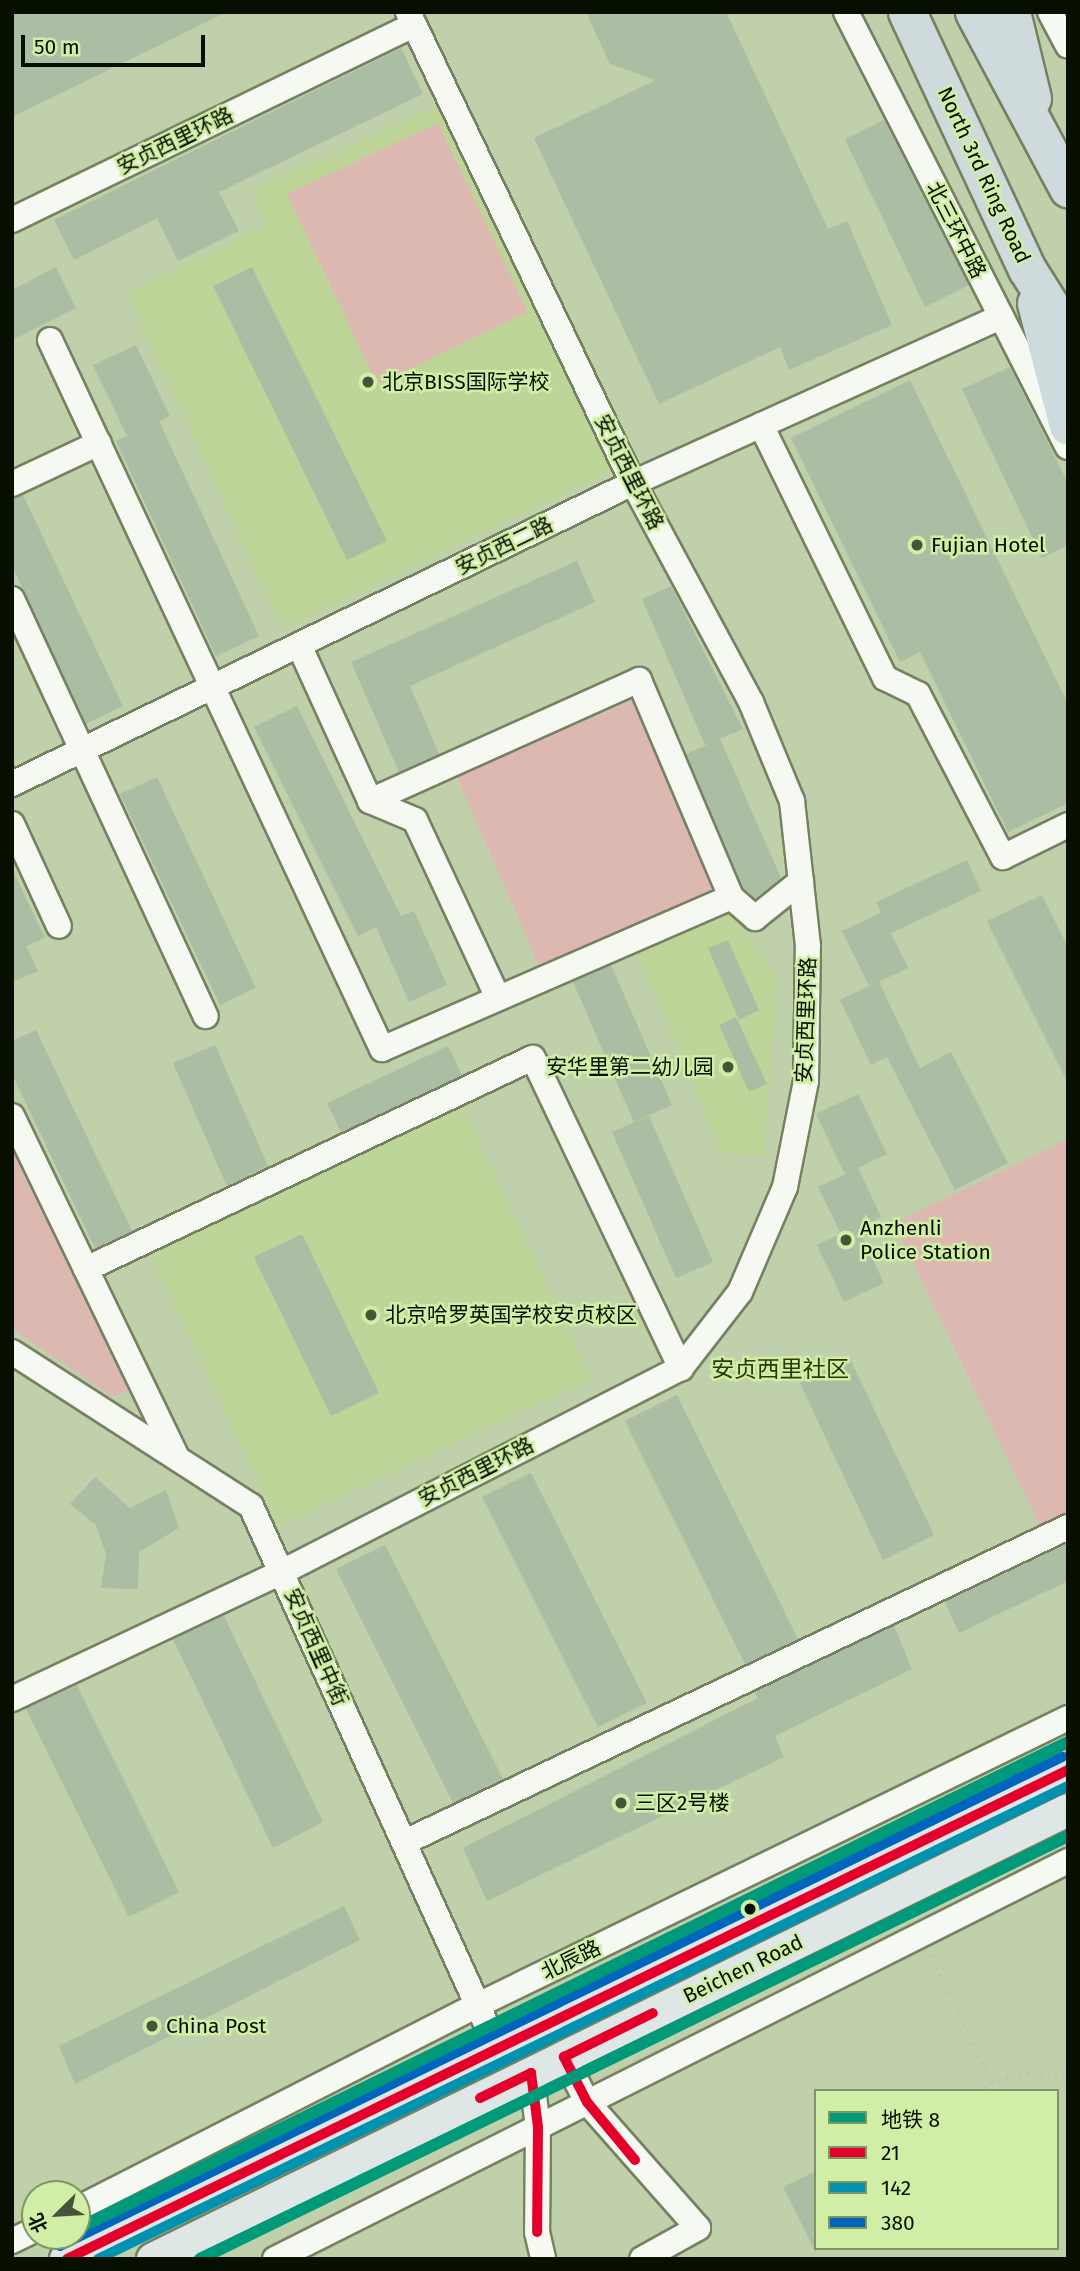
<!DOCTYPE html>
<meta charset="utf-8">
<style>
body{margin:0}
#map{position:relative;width:1080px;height:2271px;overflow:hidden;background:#c0d0aa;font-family:"Fira Sans","Noto Sans SC",sans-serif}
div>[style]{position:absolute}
.built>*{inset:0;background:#bdd599}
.green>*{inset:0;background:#ddb8b0}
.building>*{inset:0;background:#abbda2}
.path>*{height:4.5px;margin-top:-2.25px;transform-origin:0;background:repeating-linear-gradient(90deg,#bfc3b9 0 2px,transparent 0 7px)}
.roads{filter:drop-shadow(2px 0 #768162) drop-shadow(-2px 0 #768162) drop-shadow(0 2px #768162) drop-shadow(0 -2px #768162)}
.minor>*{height:24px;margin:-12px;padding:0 12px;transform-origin:12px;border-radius:12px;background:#f6f8f2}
.major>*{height:32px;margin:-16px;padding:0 16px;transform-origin:16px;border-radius:16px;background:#dfe6e6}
.highway>*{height:37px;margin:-18.5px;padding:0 18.5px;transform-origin:18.5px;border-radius:18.5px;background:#cfdadc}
.bus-1>*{height:10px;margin:-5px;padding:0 5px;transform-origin:5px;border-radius:5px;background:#e4002b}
.bus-2>*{height:10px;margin:-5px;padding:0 5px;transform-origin:5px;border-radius:5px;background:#0192af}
.bus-3>*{height:10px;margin:-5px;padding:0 5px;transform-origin:5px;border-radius:5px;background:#0065bd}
.metro-1>*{height:12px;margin:-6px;padding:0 6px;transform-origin:6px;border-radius:6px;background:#00997a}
.dots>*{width:19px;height:19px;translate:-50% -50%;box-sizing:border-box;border:4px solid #d1eea7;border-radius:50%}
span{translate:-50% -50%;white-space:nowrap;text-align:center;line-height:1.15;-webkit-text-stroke:5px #d1eea7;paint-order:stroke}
.street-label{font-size:21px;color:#070f00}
.poi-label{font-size:21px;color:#070f00}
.left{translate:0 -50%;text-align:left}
.right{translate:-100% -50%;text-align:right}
.neighbourhood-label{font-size:23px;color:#2a3a05}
.frame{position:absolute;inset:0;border:14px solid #070f00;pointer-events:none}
.legend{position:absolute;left:814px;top:2089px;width:245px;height:161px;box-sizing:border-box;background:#d1eea7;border:2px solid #809564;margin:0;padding:9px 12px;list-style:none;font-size:21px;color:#070f00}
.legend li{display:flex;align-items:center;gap:14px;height:35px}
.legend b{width:35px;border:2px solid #809564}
.north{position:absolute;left:21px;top:2180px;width:70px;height:70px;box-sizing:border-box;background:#d1eea7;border:2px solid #809564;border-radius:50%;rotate:246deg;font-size:19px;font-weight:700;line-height:28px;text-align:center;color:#070f00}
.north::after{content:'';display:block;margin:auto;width:24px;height:32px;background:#48533b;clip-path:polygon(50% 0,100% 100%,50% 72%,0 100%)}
.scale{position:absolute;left:21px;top:35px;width:184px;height:32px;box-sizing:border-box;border:4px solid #070f00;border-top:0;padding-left:9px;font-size:21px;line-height:24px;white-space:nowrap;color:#070f00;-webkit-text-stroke:5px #d1eea7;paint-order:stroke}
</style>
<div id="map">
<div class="built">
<div style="clip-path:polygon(436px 106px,612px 471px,282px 629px,127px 293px,267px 225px,252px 191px)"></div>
<div style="clip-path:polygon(729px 911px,778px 980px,764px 1156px,722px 1153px,636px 950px)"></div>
<div style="clip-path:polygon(460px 1101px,592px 1379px,279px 1526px,149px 1251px)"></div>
</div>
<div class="green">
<div style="clip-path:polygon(438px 123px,528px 312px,377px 384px,287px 194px)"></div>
<div style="clip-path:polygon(635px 699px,720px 892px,541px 970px,457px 777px)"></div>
<div style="clip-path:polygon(12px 1134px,127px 1372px,129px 1389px,113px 1397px,12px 1329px)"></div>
<div style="clip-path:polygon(1066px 1140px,1068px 1515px,1041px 1528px,894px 1223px)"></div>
</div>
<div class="building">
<div style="clip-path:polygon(12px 12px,227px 12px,12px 117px)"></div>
<div style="clip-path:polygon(586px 12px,726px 12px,828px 229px,847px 221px,892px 325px,789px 370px,780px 347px,659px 404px,534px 138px,656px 80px,610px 64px)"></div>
<div style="clip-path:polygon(401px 48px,423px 94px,219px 192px,239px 231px,178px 261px,157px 218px,74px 260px,54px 220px)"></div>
<div style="clip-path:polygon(884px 120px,969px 285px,925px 307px,845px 139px)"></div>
<div style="clip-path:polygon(56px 267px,76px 308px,12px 340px,12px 290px)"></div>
<div style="clip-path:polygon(252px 267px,387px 541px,347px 560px,213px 286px)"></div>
<div style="clip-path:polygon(136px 345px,170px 416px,159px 421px,259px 636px,216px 656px,116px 441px,127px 436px,93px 365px)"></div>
<div style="clip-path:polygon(1010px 367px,1068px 483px,1068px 545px,1042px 558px,962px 389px)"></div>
<div style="clip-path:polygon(910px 380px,1068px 704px,1068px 803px,1008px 832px,920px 652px,900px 662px,791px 438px)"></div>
<div style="clip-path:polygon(23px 495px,123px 706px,86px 724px,12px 566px,12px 499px)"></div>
<div style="clip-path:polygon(577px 561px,595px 602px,410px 686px,439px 754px,399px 772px,351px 662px)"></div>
<div style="clip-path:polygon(671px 586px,743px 729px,705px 745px,642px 599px)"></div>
<div style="clip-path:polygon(297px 706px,401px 916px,414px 911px,447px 985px,409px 1002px,376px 927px,358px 936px,254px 727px)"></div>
<div style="clip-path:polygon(720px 739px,781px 878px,755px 898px,743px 888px,686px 754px)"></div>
<div style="clip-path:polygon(157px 777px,256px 988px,220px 1005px,120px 794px)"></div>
<div style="clip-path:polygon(967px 860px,981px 891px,891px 933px,908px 968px,872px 985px,879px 982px,920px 1068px,951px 1052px,1008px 1163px,955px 1190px,887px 1057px,871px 1065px,840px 1000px,869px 986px,842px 931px,881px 913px,876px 902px)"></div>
<div style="clip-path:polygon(12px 869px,45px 938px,26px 946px,38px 971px,12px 982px)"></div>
<div style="clip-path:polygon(1042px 895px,1068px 947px,1068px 1083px,987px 921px)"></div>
<div style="clip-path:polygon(728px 940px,759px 1010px,739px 1020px,708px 948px)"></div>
<div style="clip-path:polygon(611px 965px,672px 1105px,634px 1122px,573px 982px)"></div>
<div style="clip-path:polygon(736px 1017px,767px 1084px,749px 1092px,719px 1025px)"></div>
<div style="clip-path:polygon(36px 1030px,132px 1231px,95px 1248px,12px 1074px,12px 1041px)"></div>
<div style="clip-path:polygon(215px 1045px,268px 1166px,227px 1186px,173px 1063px)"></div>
<div style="clip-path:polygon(448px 1046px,462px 1075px,341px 1132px,327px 1103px)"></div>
<div style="clip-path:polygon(858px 1094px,887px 1154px,845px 1174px,816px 1114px)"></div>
<div style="clip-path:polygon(649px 1116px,713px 1262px,676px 1278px,612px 1132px)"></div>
<div style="clip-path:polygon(858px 1168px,881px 1217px,858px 1229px,884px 1283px,844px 1302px,817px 1245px,841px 1234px,818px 1187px)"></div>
<div style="clip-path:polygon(302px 1234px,379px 1393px,331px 1416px,254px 1257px)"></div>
<div style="clip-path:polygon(850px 1359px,934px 1535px,883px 1560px,800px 1383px)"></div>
<div style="clip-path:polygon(677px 1395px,798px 1639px,745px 1664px,625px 1421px)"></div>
<div style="clip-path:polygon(531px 1473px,647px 1703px,598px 1727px,482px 1497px)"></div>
<div style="clip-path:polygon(95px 1477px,130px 1508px,166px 1490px,179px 1528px,139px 1552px,138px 1589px,101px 1588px,106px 1554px,96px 1525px,70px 1504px)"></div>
<div style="clip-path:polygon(1068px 1544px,1068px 1581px,959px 1633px,945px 1602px)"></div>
<div style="clip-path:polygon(385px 1545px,503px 1779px,453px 1803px,336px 1569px)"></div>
<div style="clip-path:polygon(224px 1616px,323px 1822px,273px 1848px,173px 1639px)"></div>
<div style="clip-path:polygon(894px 1626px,912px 1669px,775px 1736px,784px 1757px,487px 1901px,463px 1848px,758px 1698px,755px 1692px)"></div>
<div style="clip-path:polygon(77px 1685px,179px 1892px,129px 1917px,26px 1709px)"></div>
<div style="clip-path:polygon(344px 1906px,360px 1940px,75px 2084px,59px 2046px)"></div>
<div style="clip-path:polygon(816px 2171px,816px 2253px,783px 2187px)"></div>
</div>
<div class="path">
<div style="left:930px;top:1955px;width:140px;rotate:63.8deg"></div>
<div style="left:978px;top:2091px;width:17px;rotate:-36deg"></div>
<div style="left:992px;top:2081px;width:36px;rotate:-14deg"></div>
<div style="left:1027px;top:2072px;width:41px;rotate:5.6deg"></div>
<div style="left:951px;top:2248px;width:14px;rotate:54deg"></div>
</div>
<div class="roads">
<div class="minor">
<div style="left:846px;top:12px;width:488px;rotate:63deg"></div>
<div style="left:1050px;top:12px;width:38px;rotate:62deg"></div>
<div style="left:12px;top:220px;width:447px;rotate:-25.9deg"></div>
<div style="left:50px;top:340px;width:783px;rotate:64.91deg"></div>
<div style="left:382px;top:1049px;width:381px;rotate:-23.5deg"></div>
<div style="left:731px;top:897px;width:32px;rotate:41deg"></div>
<div style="left:755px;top:918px;width:59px;rotate:-38.8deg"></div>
<div style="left:761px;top:425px;width:282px;rotate:63.9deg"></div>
<div style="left:885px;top:678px;width:37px;rotate:26deg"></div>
<div style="left:918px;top:694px;width:184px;rotate:62.5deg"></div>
<div style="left:1003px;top:857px;width:72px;rotate:-26.2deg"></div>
<div style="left:12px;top:484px;width:96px;rotate:-25.2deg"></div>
<div style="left:12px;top:599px;width:460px;rotate:65.1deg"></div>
<div style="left:299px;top:645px;width:171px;rotate:65.5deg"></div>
<div style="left:370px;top:801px;width:295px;rotate:-24.2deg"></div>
<div style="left:639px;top:680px;width:236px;rotate:67deg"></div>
<div style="left:12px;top:784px;width:690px;rotate:-25.86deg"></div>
<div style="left:633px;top:483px;width:404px;rotate:-24.3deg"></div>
<div style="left:370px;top:801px;width:49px;rotate:22.9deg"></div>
<div style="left:415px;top:820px;width:196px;rotate:65deg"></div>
<div style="left:12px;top:824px;width:112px;rotate:65.3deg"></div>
<div style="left:12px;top:1116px;width:380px;rotate:64.2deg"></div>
<div style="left:86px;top:1269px;width:494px;rotate:-25.3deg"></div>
<div style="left:533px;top:1058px;width:344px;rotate:64.5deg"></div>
<div style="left:12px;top:1352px;width:284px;rotate:32.8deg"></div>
<div style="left:251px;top:1506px;width:595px;rotate:65.59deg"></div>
<div style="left:12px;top:1699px;width:298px;rotate:-25.2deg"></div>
<div style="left:282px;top:1572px;width:448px;rotate:-27.1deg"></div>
<div style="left:681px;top:1368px;width:96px;rotate:-52.2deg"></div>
<div style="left:740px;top:1292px;width:114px;rotate:-66.8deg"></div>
<div style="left:785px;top:1187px;width:108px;rotate:-78.8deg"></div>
<div style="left:806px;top:1081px;width:135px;rotate:-89.2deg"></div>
<div style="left:808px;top:946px;width:146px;rotate:-96.3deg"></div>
<div style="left:792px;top:801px;width:107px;rotate:-112.5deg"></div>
<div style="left:751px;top:702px;width:249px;rotate:-118.3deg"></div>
<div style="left:633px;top:483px;width:522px;rotate:-115.53deg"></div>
<div style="left:405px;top:1842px;width:734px;rotate:-25.41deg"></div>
<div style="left:564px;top:2057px;width:51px;rotate:62.9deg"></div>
<div style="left:587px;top:2102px;width:168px;rotate:48.6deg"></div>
<div style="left:698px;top:2228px;width:64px;rotate:151deg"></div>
<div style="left:531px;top:2073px;width:54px;rotate:82.6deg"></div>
<div style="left:538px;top:2127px;width:105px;rotate:90.5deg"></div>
<div style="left:537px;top:2232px;width:28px;rotate:77deg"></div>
<div style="left:77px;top:2209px;width:450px;rotate:-27deg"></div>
<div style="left:478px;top:2005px;width:656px;rotate:-25.94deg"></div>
<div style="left:12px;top:2241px;width:25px;rotate:-26deg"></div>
<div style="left:275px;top:2259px;width:887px;rotate:-26.65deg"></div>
</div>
<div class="major">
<div style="left:66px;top:2259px;width:1115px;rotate:-26.01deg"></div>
<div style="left:153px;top:2259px;width:1019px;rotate:-26.14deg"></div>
</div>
<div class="highway">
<div style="left:907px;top:12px;width:284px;rotate:65deg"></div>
<div style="left:1027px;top:269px;width:77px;rotate:57.8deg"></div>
<div style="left:974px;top:12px;width:200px;rotate:61.9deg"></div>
<div style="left:1011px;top:12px;width:89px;rotate:76.3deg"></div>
<div style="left:1036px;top:303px;width:127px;rotate:75.4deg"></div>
</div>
</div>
<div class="bus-1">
<div style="left:480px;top:2098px;width:57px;rotate:-26.1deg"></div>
<div style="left:531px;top:2073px;width:54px;rotate:82.6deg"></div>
<div style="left:538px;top:2127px;width:105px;rotate:90.5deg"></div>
<div style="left:635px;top:2160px;width:75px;rotate:-129.6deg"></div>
<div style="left:587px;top:2102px;width:51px;rotate:-117.1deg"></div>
<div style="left:564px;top:2057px;width:99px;rotate:-26.3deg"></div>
<div style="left:67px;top:2259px;width:1114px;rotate:-26.04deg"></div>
</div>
<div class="bus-2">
<div style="left:98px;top:2259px;width:1079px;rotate:-26deg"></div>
</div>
<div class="bus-3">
<div style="left:60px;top:2246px;width:1115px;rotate:-26.01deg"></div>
</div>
<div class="metro-1">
<div style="left:77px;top:2229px;width:1104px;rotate:-26.17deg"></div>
<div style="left:200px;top:2259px;width:966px;rotate:-25.98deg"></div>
</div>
<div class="dots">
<div style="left:368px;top:382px;background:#48533b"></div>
<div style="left:917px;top:545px;background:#48533b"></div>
<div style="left:728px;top:1067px;background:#48533b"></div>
<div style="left:846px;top:1240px;background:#48533b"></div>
<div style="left:371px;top:1315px;background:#48533b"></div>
<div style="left:621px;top:1803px;background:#48533b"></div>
<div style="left:750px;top:1909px;background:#070f00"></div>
<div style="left:152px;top:2026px;background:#48533b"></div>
</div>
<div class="street-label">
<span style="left:175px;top:141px;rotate:-26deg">安贞西里环路</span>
<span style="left:984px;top:175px;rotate:65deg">North 3rd Ring Road</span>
<span style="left:956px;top:230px;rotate:63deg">北三环中路</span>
<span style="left:629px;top:472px;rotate:63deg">安贞西里环路</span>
<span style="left:504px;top:546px;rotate:-26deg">安贞西二路</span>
<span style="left:806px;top:1020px;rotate:-88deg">安贞西里环路</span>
<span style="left:476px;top:1472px;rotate:-27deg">安贞西里环路</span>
<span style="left:316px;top:1647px;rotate:66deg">安贞西里中街</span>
<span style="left:571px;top:1960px;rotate:-26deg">北辰路</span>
<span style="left:743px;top:1969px;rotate:-26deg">Beichen Road</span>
</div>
<div class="poi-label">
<span class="left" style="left:382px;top:382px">北京BISS国际学校</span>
<span class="left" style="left:931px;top:545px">Fujian Hotel</span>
<span class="right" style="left:714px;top:1067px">安华里第二幼儿园</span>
<span class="left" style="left:860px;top:1240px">Anzhenli<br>Police Station</span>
<span class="left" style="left:385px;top:1315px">北京哈罗英国学校安贞校区</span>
<span class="left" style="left:635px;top:1803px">三区2号楼</span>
<span class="left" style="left:166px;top:2026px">China Post</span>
</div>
<div class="neighbourhood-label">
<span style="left:780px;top:1369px">安贞西里社区</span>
</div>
<div class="frame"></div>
<ul class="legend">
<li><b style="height:9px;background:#00997a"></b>地铁 8</li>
<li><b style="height:9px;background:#e4002b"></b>21</li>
<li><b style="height:9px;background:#0192af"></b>142</li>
<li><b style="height:9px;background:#0065bd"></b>380</li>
</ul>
<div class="north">北</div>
<div class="scale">50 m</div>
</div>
